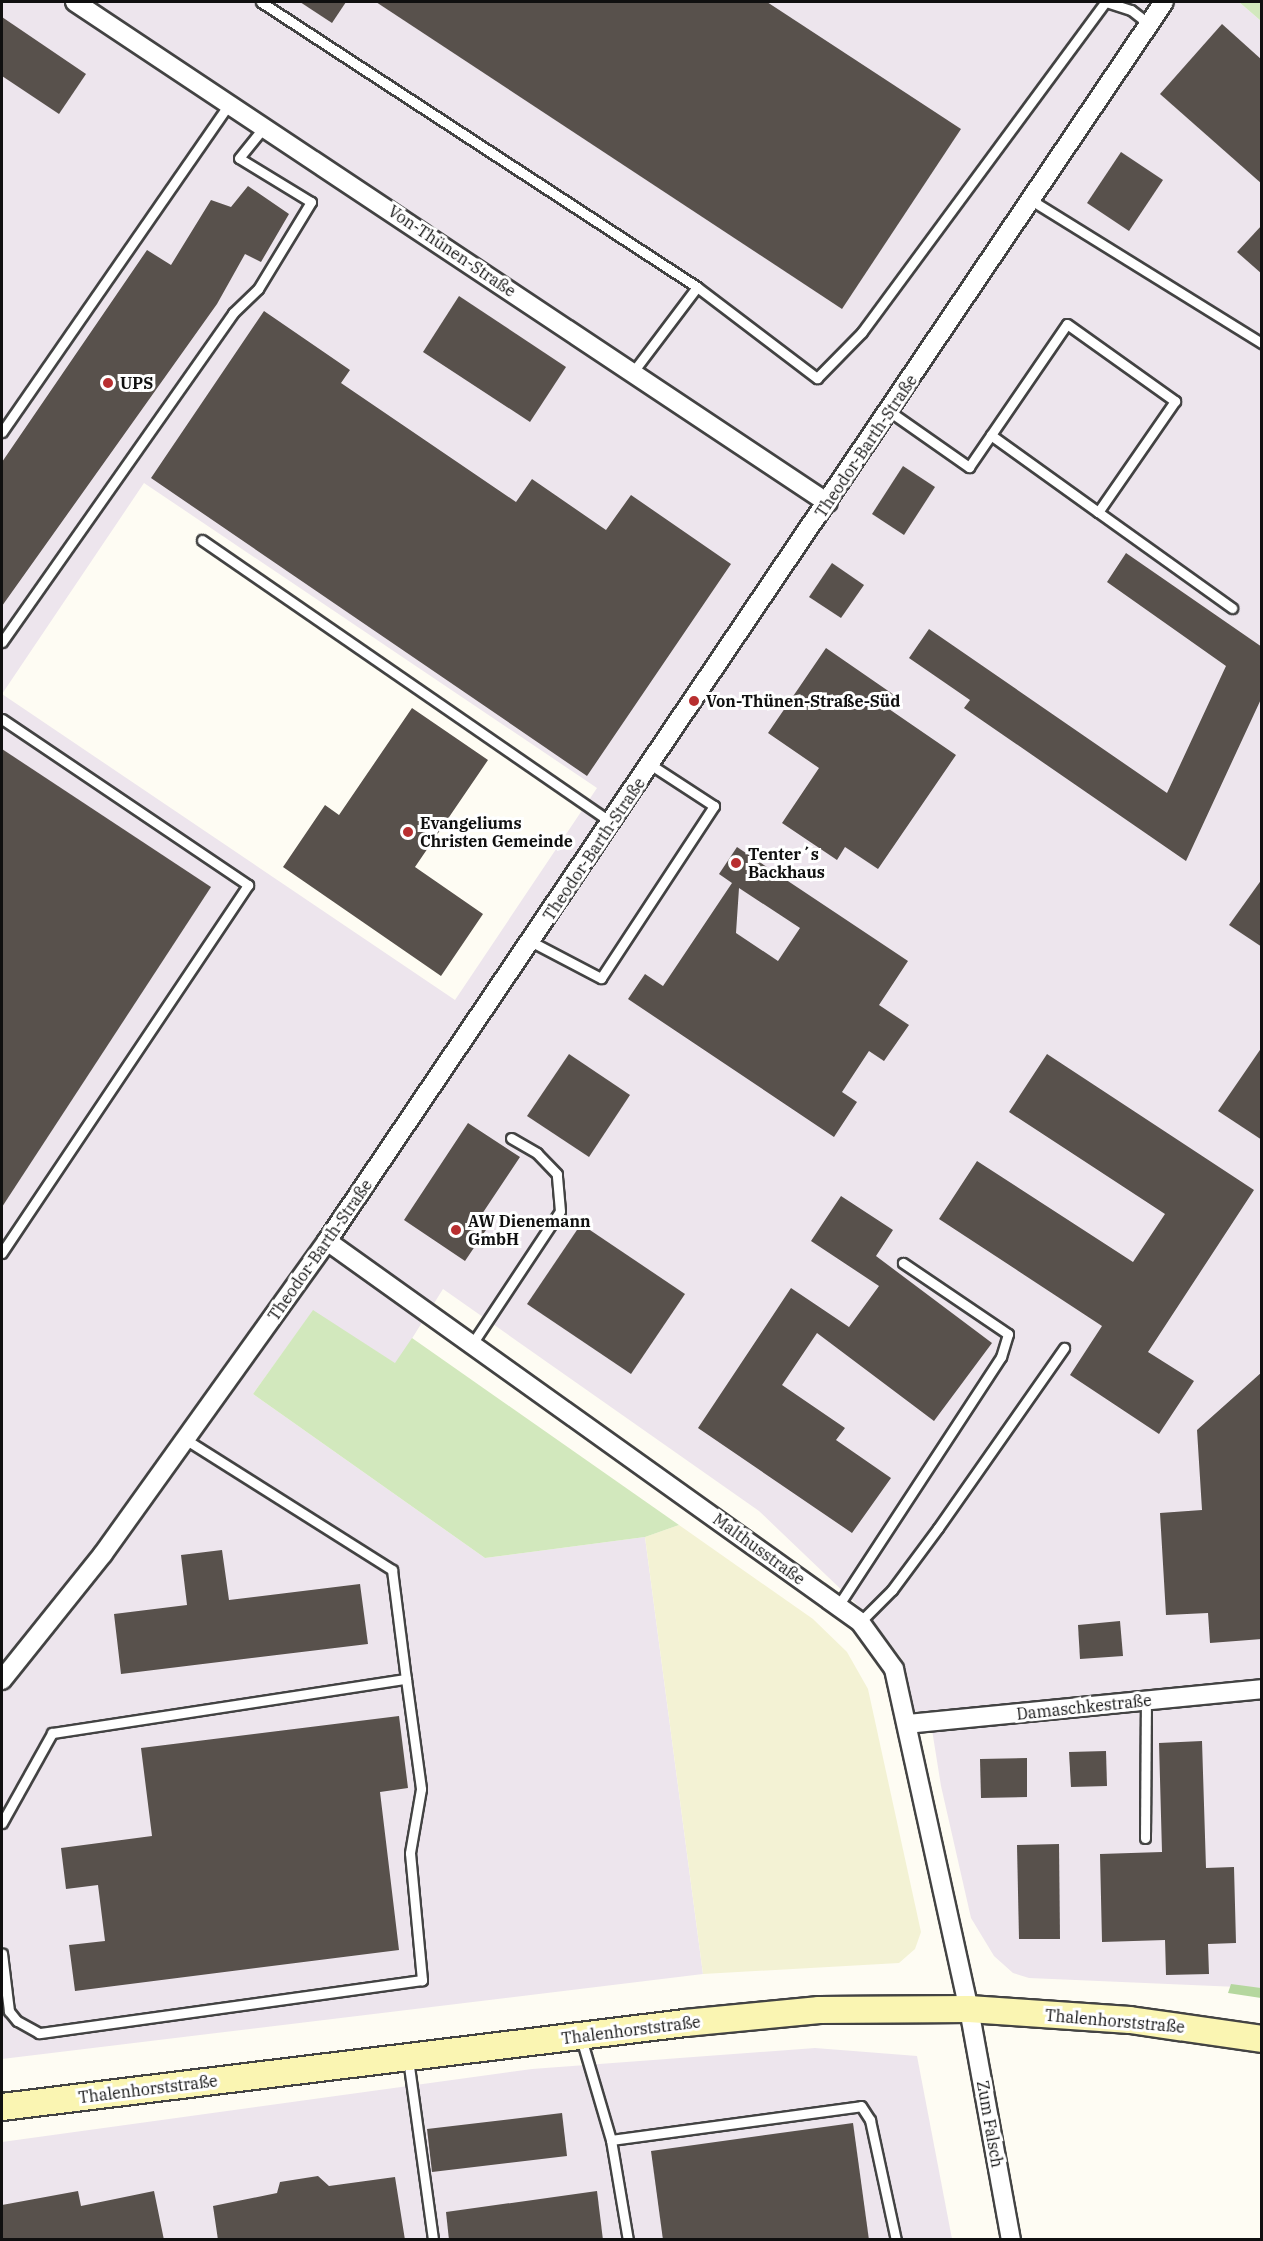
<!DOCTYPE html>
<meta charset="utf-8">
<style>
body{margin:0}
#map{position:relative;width:1263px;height:2241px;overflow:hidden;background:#fefcf3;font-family:"IBM Plex Serif",serif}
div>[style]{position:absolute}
.industrial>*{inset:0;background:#ede5ed}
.farmland>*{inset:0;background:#f3f2d4}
.green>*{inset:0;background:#d2e8bd}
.forest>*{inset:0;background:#b5d79e}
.building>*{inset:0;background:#58514c}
.roads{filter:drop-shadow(2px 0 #434343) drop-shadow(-2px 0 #434343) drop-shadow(0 2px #434343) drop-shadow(0 -2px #434343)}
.service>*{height:9px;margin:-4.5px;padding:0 4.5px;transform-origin:4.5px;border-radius:4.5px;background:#fff}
.minor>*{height:18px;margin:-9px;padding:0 9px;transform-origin:9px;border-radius:9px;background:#fff}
.secondary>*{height:26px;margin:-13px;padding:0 13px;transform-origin:13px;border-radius:13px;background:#faf5b2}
.dots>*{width:16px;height:16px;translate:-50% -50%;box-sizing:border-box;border:3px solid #fff;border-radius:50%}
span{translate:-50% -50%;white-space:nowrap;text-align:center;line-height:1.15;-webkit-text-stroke:6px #fff;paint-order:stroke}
.street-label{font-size:16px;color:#101010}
.poi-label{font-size:16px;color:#101010;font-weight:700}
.left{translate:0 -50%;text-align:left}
.frame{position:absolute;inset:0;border:3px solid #101010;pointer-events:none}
</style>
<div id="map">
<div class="industrial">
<div style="clip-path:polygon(evenodd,2px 2px,1239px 2px,1261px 21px,1261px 1988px,1029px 1978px,1013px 1973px,994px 1956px,971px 1918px,941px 1786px,929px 1711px,914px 1712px,904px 1662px,871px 1618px,759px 1511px,443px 1289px,396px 1364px,313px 1311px,253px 1394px,485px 1558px,645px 1537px,703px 1974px,2px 2059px,2px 2px,144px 483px,597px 788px,455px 1000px,2px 694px,144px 483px)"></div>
<div style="clip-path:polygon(815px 2048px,917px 2056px,952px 2239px,2px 2239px,2px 2142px,532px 2069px)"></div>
</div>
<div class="farmland">
<div style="clip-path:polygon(679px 1525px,813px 1619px,847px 1652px,868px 1689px,921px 1932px,915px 1949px,899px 1963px,703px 1974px,645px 1537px)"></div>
</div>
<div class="green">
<div style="clip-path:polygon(1239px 2px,1261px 2px,1261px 21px,1246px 8px)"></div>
<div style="clip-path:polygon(313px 1310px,395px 1363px,412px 1338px,679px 1525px,645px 1537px,485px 1558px,253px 1394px)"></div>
</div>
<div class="forest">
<div style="clip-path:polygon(1231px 1984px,1261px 1988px,1261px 1998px,1228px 1993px)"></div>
</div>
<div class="building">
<div style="clip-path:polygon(300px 2px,346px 2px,332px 23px)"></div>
<div style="clip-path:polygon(376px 2px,767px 2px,961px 129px,842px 309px)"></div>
<div style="clip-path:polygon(2px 17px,86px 74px,59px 114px,2px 76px)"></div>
<div style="clip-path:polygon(1222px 24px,1262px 60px,1262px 184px,1160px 94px)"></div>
<div style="clip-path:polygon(1121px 152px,1163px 180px,1129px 231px,1087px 203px)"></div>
<div style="clip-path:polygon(248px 186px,289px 214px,261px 262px,245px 254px,217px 304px,2px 606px,2px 462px,147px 250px,171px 265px,211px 200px,231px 207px)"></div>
<div style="clip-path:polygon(1262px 225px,1262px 274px,1237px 252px)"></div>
<div style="clip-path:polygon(459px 296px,566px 367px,530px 422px,423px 352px)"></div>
<div style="clip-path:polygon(264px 311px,350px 370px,341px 383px,516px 502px,532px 479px,606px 530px,631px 495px,731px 564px,587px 776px,151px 478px)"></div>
<div style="clip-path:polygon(903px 466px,935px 487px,904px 535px,872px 514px)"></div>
<div style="clip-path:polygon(1126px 553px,1262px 647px,1262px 697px,1186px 861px,964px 708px,970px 700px,909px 658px,929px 629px,1167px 793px,1226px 666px,1107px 582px)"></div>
<div style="clip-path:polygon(832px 563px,864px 585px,841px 618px,809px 597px)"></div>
<div style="clip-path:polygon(826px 648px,897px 697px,889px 709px,956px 755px,878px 869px,845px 847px,837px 860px,782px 823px,819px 768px,768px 733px)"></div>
<div style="clip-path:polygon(412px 708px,488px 760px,415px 867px,483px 914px,441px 976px,283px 867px,325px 805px,339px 815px)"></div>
<div style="clip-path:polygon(2px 749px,211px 887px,2px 1207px)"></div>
<div style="clip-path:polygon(evenodd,737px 847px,908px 961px,879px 1005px,909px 1025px,884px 1061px,869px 1051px,842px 1092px,857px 1102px,834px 1137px,628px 999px,645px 974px,663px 986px,732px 883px,719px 874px,737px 847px,739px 888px,800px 928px,778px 961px,736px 933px,739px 888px)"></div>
<div style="clip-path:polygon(1262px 879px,1262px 947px,1229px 925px)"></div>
<div style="clip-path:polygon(1262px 1047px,1262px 1140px,1218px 1111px)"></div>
<div style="clip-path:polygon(569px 1054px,630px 1095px,589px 1157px,527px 1116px)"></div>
<div style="clip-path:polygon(1047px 1054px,1254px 1190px,1148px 1352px,1194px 1381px,1159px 1434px,1070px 1375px,1102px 1326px,939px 1219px,977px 1161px,1133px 1262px,1165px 1214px,1009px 1112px)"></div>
<div style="clip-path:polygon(468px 1123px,520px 1157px,480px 1217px,490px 1224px,465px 1261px,404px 1220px)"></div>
<div style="clip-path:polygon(841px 1196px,893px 1230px,876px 1256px,992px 1343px,934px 1421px,817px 1333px,782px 1385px,845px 1428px,836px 1440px,891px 1478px,852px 1533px,698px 1428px,791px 1288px,849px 1327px,879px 1286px,811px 1241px)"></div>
<div style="clip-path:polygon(581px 1224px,685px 1294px,631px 1374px,527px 1304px)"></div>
<div style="clip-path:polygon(1262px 1372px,1262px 1639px,1210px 1643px,1208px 1613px,1166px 1615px,1160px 1513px,1202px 1510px,1197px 1430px)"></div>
<div style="clip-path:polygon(222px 1550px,229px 1600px,360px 1584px,368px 1644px,121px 1674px,114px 1614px,187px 1605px,181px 1555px)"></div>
<div style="clip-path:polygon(1120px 1621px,1123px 1656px,1080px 1659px,1078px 1625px)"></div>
<div style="clip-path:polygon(399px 1716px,408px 1788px,380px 1792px,399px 1950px,75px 1991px,69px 1945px,105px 1941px,98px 1885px,66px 1889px,61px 1848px,152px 1836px,141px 1748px)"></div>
<div style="clip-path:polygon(1202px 1741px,1206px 1868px,1234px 1867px,1236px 1943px,1208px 1944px,1209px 1974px,1166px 1975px,1165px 1940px,1102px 1942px,1100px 1854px,1162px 1852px,1159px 1743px)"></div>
<div style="clip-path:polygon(1106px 1751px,1107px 1786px,1071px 1787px,1069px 1752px)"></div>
<div style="clip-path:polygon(1027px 1758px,1027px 1797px,981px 1798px,980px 1759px)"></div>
<div style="clip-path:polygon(1059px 1844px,1060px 1939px,1019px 1939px,1017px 1845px)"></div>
<div style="clip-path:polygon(562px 2113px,567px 2156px,432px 2172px,427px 2129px)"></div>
<div style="clip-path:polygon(853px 2123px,869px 2240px,663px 2240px,651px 2151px)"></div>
<div style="clip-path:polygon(318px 2176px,329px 2186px,395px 2177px,405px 2240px,218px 2240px,213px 2206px,277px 2193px,280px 2182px)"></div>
<div style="clip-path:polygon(78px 2191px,81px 2206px,154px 2191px,164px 2240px,2px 2240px,2px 2205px)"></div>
<div style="clip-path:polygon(597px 2191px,603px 2240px,449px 2240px,446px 2212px)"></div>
</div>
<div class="roads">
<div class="service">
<div style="left:261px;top:2px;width:521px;rotate:33.17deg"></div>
<div style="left:697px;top:287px;width:106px;rotate:127deg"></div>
<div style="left:1106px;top:2px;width:26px;rotate:18deg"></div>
<div style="left:1131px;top:10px;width:23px;rotate:38deg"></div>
<div style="left:1031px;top:200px;width:272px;rotate:31.8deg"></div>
<div style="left:697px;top:287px;width:151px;rotate:37.2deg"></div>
<div style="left:817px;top:378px;width:64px;rotate:-45.6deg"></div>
<div style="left:862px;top:332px;width:410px;rotate:-53.6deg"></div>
<div style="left:889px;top:411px;width:98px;rotate:35deg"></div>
<div style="left:969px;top:467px;width:173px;rotate:-55.6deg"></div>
<div style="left:1067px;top:324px;width:133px;rotate:35.5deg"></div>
<div style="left:1175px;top:401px;width:135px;rotate:124.7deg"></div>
<div style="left:1098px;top:512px;width:132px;rotate:-144.3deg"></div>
<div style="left:2px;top:432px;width:399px;rotate:-55.3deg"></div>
<div style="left:1098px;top:512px;width:165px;rotate:35.6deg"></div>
<div style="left:202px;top:540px;width:498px;rotate:34.6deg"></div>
<div style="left:2px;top:642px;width:402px;rotate:-54.9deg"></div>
<div style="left:233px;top:313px;width:35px;rotate:-44deg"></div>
<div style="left:258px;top:289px;width:102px;rotate:-58.7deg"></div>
<div style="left:311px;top:202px;width:84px;rotate:-148.6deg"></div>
<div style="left:239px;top:158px;width:40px;rotate:-51deg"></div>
<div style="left:2px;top:719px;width:297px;rotate:34deg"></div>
<div style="left:248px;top:885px;width:443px;rotate:123.8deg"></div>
<div style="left:532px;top:942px;width:78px;rotate:27.6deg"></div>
<div style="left:601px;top:978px;width:206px;rotate:-56.7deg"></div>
<div style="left:714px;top:806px;width:75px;rotate:-146.9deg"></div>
<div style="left:472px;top:1344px;width:159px;rotate:-56.5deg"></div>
<div style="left:560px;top:1211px;width:37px;rotate:-95deg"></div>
<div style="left:557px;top:1174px;width:29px;rotate:-134deg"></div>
<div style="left:537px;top:1153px;width:30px;rotate:-150deg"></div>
<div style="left:185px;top:1439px;width:245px;rotate:32.3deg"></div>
<div style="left:392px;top:1570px;width:110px;rotate:82.7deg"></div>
<div style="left:838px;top:1606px;width:298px;rotate:-56.8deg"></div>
<div style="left:1001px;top:1357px;width:24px;rotate:-73deg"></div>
<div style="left:1008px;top:1334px;width:127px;rotate:-145.9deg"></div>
<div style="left:860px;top:1622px;width:45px;rotate:-45deg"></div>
<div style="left:892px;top:1590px;width:77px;rotate:-53.4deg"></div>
<div style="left:938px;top:1528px;width:220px;rotate:-55deg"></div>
<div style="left:2px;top:1823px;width:103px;rotate:-60.9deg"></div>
<div style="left:52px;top:1733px;width:358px;rotate:-8.7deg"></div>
<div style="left:406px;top:1679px;width:111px;rotate:82.2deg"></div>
<div style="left:421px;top:1789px;width:65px;rotate:99.8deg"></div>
<div style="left:410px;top:1853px;width:128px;rotate:84.6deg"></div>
<div style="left:422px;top:1980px;width:387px;rotate:172.1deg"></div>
<div style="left:39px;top:2033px;width:25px;rotate:-151deg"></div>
<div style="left:17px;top:2021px;width:13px;rotate:-129deg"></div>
<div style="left:9px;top:2011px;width:58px;rotate:-96.9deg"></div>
<div style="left:1145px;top:1838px;width:137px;rotate:-89.6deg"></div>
<div style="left:581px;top:2038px;width:106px;rotate:73.6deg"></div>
<div style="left:611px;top:2140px;width:101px;rotate:80.4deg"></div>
<div style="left:408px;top:2059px;width:183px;rotate:82.1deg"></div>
<div style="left:611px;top:2140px;width:252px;rotate:-7.7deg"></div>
<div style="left:861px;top:2106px;width:17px;rotate:57deg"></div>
<div style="left:870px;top:2120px;width:123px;rotate:77.8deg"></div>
</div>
<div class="minor">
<div style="left:75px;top:2px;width:904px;rotate:33.64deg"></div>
<div style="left:327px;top:1241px;width:655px;rotate:35.56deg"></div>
<div style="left:860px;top:1622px;width:58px;rotate:54.1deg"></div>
<div style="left:894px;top:1669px;width:348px;rotate:77.6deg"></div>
<div style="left:969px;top:2009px;width:235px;rotate:79.7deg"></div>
<div style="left:2px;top:1680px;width:161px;rotate:-51.3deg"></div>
<div style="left:103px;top:1554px;width:385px;rotate:-54.4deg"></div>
<div style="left:327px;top:1241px;width:1495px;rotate:-55.96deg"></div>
<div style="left:907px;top:1724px;width:357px;rotate:-5.6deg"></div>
</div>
<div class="secondary">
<div style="left:2px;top:2107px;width:688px;rotate:-7.01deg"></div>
<div style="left:685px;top:2023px;width:135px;rotate:-5.5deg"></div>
<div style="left:819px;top:2010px;width:150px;rotate:-0.4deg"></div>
<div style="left:969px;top:2009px;width:161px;rotate:3.9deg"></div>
<div style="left:1130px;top:2020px;width:133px;rotate:8.2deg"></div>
</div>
</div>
<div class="dots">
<div style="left:108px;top:383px;background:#b82f30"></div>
<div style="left:694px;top:701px;background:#b82f30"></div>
<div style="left:408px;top:832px;background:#b82f30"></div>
<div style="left:736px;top:863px;background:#b82f30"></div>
<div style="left:456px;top:1230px;background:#b82f30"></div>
</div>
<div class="street-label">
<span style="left:452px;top:251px;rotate:34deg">Von-Thünen-Straße</span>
<span style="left:866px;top:446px;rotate:-56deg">Theodor-Barth-Straße</span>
<span style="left:594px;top:849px;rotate:-56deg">Theodor-Barth-Straße</span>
<span style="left:320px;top:1250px;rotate:-55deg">Theodor-Barth-Straße</span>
<span style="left:759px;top:1549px;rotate:36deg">Malthusstraße</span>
<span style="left:1084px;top:1707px;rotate:-6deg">Damaschkestraße</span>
<span style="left:1115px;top:2021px;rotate:5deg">Thalenhorststraße</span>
<span style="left:631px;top:2030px;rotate:-7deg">Thalenhorststraße</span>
<span style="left:148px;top:2089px;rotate:-7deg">Thalenhorststraße</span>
<span style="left:990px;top:2124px;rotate:80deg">Zum Falsch</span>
</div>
<div class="poi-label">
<span class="left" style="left:120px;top:383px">UPS</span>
<span class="left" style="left:706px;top:701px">Von-Thünen-Straße-Süd</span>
<span class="left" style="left:420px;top:832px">Evangeliums<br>Christen Gemeinde</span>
<span class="left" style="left:748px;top:863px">Tenter´s<br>Backhaus</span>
<span class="left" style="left:468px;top:1230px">AW Dienemann<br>GmbH</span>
</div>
<div class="frame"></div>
</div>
